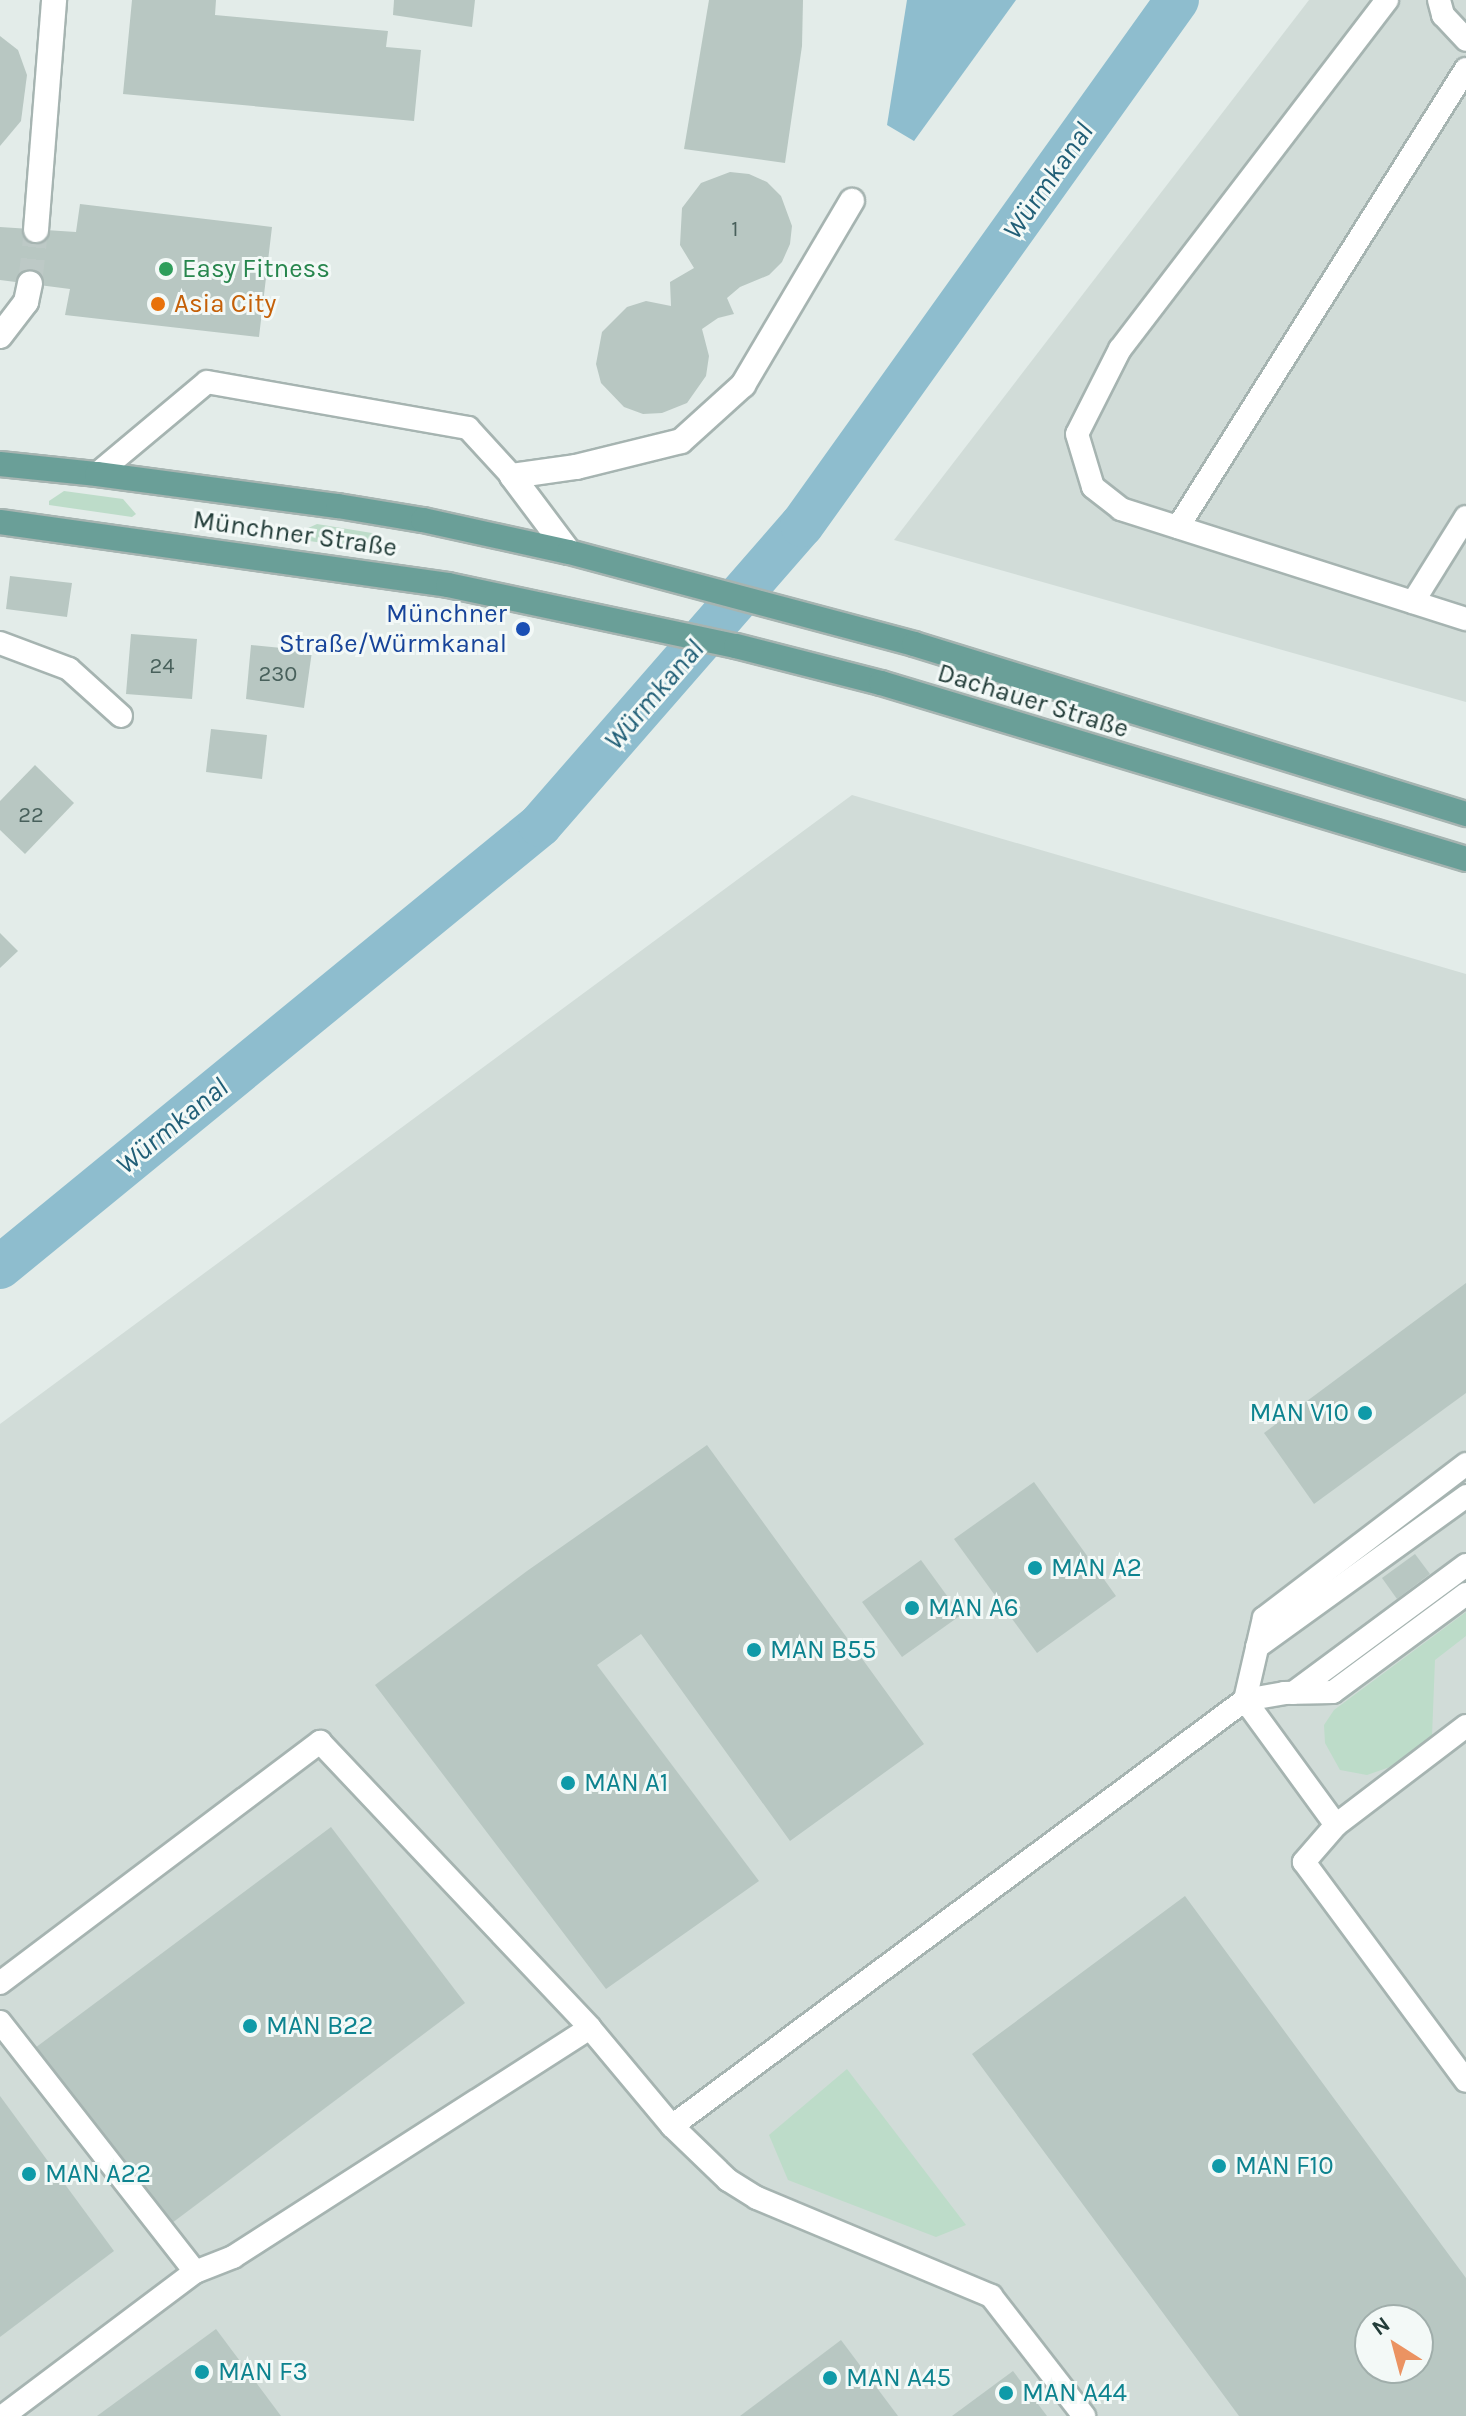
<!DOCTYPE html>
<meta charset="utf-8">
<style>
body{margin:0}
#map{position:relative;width:1466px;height:2416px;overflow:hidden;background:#e3ece9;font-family:Karla,sans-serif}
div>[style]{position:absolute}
.built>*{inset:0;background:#d1dcd8}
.green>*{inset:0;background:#bddcc9}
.water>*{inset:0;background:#8ebdce}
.canal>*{height:44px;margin:-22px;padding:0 22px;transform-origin:22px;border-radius:22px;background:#8ebdce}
.building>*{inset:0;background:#b8c7c2}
.street-tunnel>*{height:24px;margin-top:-12px;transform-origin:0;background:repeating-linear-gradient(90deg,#bdc9c6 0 24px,transparent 0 36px)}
.roads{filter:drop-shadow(2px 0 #a6b4b1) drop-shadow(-2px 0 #a6b4b1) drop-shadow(0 2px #a6b4b1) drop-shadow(0 -2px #a6b4b1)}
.lane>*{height:22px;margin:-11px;padding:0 11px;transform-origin:11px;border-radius:11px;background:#fff}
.street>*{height:24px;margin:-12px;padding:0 12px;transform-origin:12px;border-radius:12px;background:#fff}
.primary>*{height:24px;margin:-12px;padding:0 12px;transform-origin:12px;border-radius:12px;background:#6a9f98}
.dots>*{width:22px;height:22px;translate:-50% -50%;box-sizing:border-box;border:4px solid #f3f9f7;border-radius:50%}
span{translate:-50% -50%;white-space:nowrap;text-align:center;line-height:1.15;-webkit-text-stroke:6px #f3f9f7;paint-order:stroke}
.number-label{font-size:22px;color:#48605b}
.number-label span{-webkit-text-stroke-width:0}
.leisure-label{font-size:26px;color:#27864d}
.left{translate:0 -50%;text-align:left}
.food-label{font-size:26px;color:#c56008}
.street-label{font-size:26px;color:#233d39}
.transit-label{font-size:26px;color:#164399}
.right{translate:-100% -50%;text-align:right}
.culture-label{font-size:26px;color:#0d838f}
.water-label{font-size:28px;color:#205e76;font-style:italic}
.north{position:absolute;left:1354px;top:2304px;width:80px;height:80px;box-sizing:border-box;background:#f3f9f7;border:2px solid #a0aeab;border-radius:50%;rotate:324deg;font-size:22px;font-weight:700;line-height:32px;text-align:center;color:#233d39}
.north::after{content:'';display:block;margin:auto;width:28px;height:36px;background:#eb9362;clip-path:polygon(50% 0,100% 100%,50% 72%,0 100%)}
</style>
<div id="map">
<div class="built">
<div style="clip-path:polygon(1309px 0,1466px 0,1466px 702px,894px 540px)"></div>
<div style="clip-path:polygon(evenodd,852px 795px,1466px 974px,1466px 2416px,0 2416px,0 1424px,852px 795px,1370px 2320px,1418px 2320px,1418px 2368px,1370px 2368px,1370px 2320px)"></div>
</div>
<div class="green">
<div style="clip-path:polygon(64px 491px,123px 499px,136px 514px,132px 517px,49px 505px,49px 501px)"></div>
<div style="clip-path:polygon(317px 524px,378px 534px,380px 538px,369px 549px,309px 541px,306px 529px)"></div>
<div style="clip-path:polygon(1466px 1612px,1466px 1636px,1435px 1660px,1432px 1736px,1390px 1767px,1367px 1775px,1340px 1770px,1325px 1743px,1324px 1725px,1334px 1710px)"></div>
<div style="clip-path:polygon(847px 2069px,966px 2225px,936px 2237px,788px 2180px,769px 2135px)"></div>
</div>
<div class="water">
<div style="clip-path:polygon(907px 0,1016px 0,914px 141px,887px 125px)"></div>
</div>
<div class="canal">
<div style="left:0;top:1267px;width:698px;rotate:-39.3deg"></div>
<div style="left:540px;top:825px;width:398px;rotate:-48.9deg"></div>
<div style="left:802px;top:525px;width:645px;rotate:-54.46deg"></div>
</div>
<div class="building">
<div style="clip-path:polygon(132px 0,216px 0,215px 15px,388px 31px,386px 47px,421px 50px,414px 121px,123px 94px)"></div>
<div style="clip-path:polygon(394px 0,475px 0,472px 27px,393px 15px)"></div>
<div style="clip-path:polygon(709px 0,803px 0,802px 46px,785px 163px,684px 149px)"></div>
<div style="clip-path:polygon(0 36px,18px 50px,27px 75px,21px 121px,0 146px)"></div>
<div style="clip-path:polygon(730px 172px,749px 174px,767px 182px,781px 196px,792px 226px,790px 244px,782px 262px,769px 275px,740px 287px,727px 298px,734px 314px,718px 318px,702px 329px,709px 356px,706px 376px,687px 403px,662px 413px,643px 414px,624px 407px,601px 383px,596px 364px,602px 332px,627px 307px,646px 301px,671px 306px,670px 282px,694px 268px,680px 245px,682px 208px,701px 183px)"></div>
<div style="clip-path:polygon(80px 204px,272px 227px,259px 337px,65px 315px,70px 289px,0 280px,0 227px,76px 232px)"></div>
<div style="clip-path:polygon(10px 576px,72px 583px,67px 617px,6px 609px)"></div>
<div style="clip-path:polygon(131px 634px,197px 639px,192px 699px,126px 694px)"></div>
<div style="clip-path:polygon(251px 645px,312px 651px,304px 708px,246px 699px)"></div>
<div style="clip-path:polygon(211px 729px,267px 735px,262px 779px,206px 772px)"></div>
<div style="clip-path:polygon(35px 765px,74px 803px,25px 854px,0 830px,0 801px)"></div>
<div style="clip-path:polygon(0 933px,18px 951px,0 968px)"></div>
<div style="clip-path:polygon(1466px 1283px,1466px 1393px,1314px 1504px,1264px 1433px)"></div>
<div style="clip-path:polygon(707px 1445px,924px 1744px,790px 1841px,641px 1634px,597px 1665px,759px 1881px,606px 1989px,375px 1685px,527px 1571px)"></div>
<div style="clip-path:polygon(1034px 1482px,1116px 1596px,1037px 1653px,954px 1539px)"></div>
<div style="clip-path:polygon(1415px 1554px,1430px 1574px,1397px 1599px,1382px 1578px)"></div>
<div style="clip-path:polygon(921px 1560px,961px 1615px,902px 1657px,862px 1602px)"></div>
<div style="clip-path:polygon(331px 1827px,465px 2003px,168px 2226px,35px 2048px)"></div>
<div style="clip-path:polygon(evenodd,1185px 1896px,1466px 2278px,1466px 2416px,1239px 2416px,972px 2054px,1185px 1896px,1370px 2320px,1418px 2320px,1418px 2368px,1370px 2368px,1370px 2320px)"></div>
<div style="clip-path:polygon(0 2096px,114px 2251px,0 2337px)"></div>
<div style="clip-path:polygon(216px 2329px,281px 2416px,97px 2416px)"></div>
<div style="clip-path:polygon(841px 2340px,898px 2416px,740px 2416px)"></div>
<div style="clip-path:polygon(1013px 2371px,1047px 2416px,952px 2416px)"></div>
</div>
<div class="street-tunnel">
<div style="left:30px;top:283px;width:53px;rotate:-83.5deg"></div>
</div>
<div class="roads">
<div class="lane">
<div style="left:1387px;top:0;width:439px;rotate:127.4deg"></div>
<div style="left:1120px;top:349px;width:95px;rotate:116.8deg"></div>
<div style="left:1077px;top:434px;width:55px;rotate:73.2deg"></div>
<div style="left:1093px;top:487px;width:36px;rotate:38deg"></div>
<div style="left:1121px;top:509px;width:362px;rotate:17.7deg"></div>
<div style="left:1439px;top:0;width:16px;rotate:75deg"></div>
<div style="left:1443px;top:15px;width:34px;rotate:47deg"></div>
<div style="left:97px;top:474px;width:143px;rotate:-39.9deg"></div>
<div style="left:207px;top:382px;width:265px;rotate:10deg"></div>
<div style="left:468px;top:428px;width:65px;rotate:47.5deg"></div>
<div style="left:1178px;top:527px;width:541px;rotate:-57.84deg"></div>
<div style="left:1413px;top:602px;width:100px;rotate:-58.1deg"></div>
<div style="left:0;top:643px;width:74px;rotate:20.6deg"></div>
<div style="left:69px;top:669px;width:70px;rotate:42.1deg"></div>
<div style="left:1257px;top:1647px;width:258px;rotate:-35.8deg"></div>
<div style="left:1293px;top:1693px;width:215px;rotate:-36.5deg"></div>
<div style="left:1466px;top:1726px;width:163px;rotate:142.7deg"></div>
<div style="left:1336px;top:1825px;width:49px;rotate:130.9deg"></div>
<div style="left:1304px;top:1862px;width:272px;rotate:53.5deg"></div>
<div style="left:1336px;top:1825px;width:155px;rotate:-126.1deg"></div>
<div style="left:1245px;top:1700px;width:84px;rotate:-77deg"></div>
<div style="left:1264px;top:1618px;width:254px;rotate:-37.3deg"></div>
<div style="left:0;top:1983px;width:401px;rotate:-37deg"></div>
<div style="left:320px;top:1742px;width:393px;rotate:46.6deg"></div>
<div style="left:0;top:2022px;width:317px;rotate:52deg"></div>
<div style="left:672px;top:2126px;width:714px;rotate:-36.63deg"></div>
<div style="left:1245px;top:1700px;width:40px;rotate:-10deg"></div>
<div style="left:1284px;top:1693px;width:49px;rotate:-1.2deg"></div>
<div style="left:1333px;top:1692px;width:165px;rotate:-36.4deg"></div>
<div style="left:3px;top:2416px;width:240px;rotate:-36.9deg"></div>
<div style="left:195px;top:2272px;width:41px;rotate:-21.5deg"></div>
<div style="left:233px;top:2257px;width:424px;rotate:-32.7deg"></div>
<div style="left:590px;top:2028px;width:128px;rotate:50.1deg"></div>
<div style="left:672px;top:2126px;width:78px;rotate:44deg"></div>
<div style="left:728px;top:2180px;width:34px;rotate:32deg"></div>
<div style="left:757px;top:2198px;width:254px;rotate:22.7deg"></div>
<div style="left:991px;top:2296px;width:152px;rotate:52.2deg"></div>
</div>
<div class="street">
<div style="left:36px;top:230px;width:231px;rotate:-85.5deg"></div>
<div style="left:0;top:336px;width:43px;rotate:-52.6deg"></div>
<div style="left:26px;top:302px;width:19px;rotate:-78deg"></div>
<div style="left:569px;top:552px;width:95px;rotate:-126.9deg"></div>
<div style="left:512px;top:476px;width:65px;rotate:-8deg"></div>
<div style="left:576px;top:467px;width:108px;rotate:-13.9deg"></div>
<div style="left:681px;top:441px;width:84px;rotate:-42.1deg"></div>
<div style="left:743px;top:385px;width:214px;rotate:-59.4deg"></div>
</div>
<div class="primary">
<div style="left:0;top:464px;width:98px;rotate:5.9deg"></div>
<div style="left:97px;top:474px;width:243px;rotate:7.6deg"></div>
<div style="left:338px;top:506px;width:86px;rotate:9.4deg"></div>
<div style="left:423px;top:520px;width:149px;rotate:12.4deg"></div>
<div style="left:569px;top:552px;width:357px;rotate:14.9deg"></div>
<div style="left:914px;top:644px;width:578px;rotate:17.12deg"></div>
<div style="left:0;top:522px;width:452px;rotate:8deg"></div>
<div style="left:448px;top:585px;width:294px;rotate:12deg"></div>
<div style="left:736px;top:646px;width:150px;rotate:14.3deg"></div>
<div style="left:881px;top:683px;width:611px;rotate:16.74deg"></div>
</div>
</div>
<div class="dots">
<div style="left:166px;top:269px;background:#2e9e5b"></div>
<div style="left:158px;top:304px;background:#e8710a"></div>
<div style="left:523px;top:629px;background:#1a4fb4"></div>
<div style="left:1365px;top:1413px;background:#0f9aa8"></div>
<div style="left:1035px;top:1568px;background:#0f9aa8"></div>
<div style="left:912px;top:1608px;background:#0f9aa8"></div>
<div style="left:754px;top:1650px;background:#0f9aa8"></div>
<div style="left:568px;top:1783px;background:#0f9aa8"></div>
<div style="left:250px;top:2026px;background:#0f9aa8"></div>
<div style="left:1219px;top:2166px;background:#0f9aa8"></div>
<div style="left:29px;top:2174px;background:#0f9aa8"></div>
<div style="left:202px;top:2372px;background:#0f9aa8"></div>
<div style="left:830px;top:2378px;background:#0f9aa8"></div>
<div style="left:1006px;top:2393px;background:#0f9aa8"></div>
</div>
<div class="number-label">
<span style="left:735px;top:230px">1</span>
<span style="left:162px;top:667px">24</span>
<span style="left:278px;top:675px">230</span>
<span style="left:31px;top:816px">22</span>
</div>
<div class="leisure-label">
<span class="left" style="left:182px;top:269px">Easy Fitness</span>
</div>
<div class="food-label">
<span class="left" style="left:174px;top:304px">Asia City</span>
</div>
<div class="street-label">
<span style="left:295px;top:534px;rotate:8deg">Münchner Straße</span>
<span style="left:1033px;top:701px;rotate:17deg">Dachauer Straße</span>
</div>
<div class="transit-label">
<span class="right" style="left:507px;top:629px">Münchner<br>Straße/Würmkanal</span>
</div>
<div class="culture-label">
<span class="right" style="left:1349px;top:1413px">MAN V10</span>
<span class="left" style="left:1051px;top:1568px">MAN A2</span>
<span class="left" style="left:928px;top:1608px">MAN A6</span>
<span class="left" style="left:770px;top:1650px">MAN B55</span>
<span class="left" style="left:584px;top:1783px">MAN A1</span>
<span class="left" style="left:266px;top:2026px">MAN B22</span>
<span class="left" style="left:1235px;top:2166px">MAN F10</span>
<span class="left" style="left:45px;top:2174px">MAN A22</span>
<span class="left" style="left:218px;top:2372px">MAN F3</span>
<span class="left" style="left:846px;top:2378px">MAN A45</span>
<span class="left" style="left:1022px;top:2393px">MAN A44</span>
</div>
<div class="water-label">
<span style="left:1048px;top:181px;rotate:-55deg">Würmkanal</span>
<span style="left:654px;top:695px;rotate:-49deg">Würmkanal</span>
<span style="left:172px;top:1126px;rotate:-39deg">Würmkanal</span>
</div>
<div class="north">N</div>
</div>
